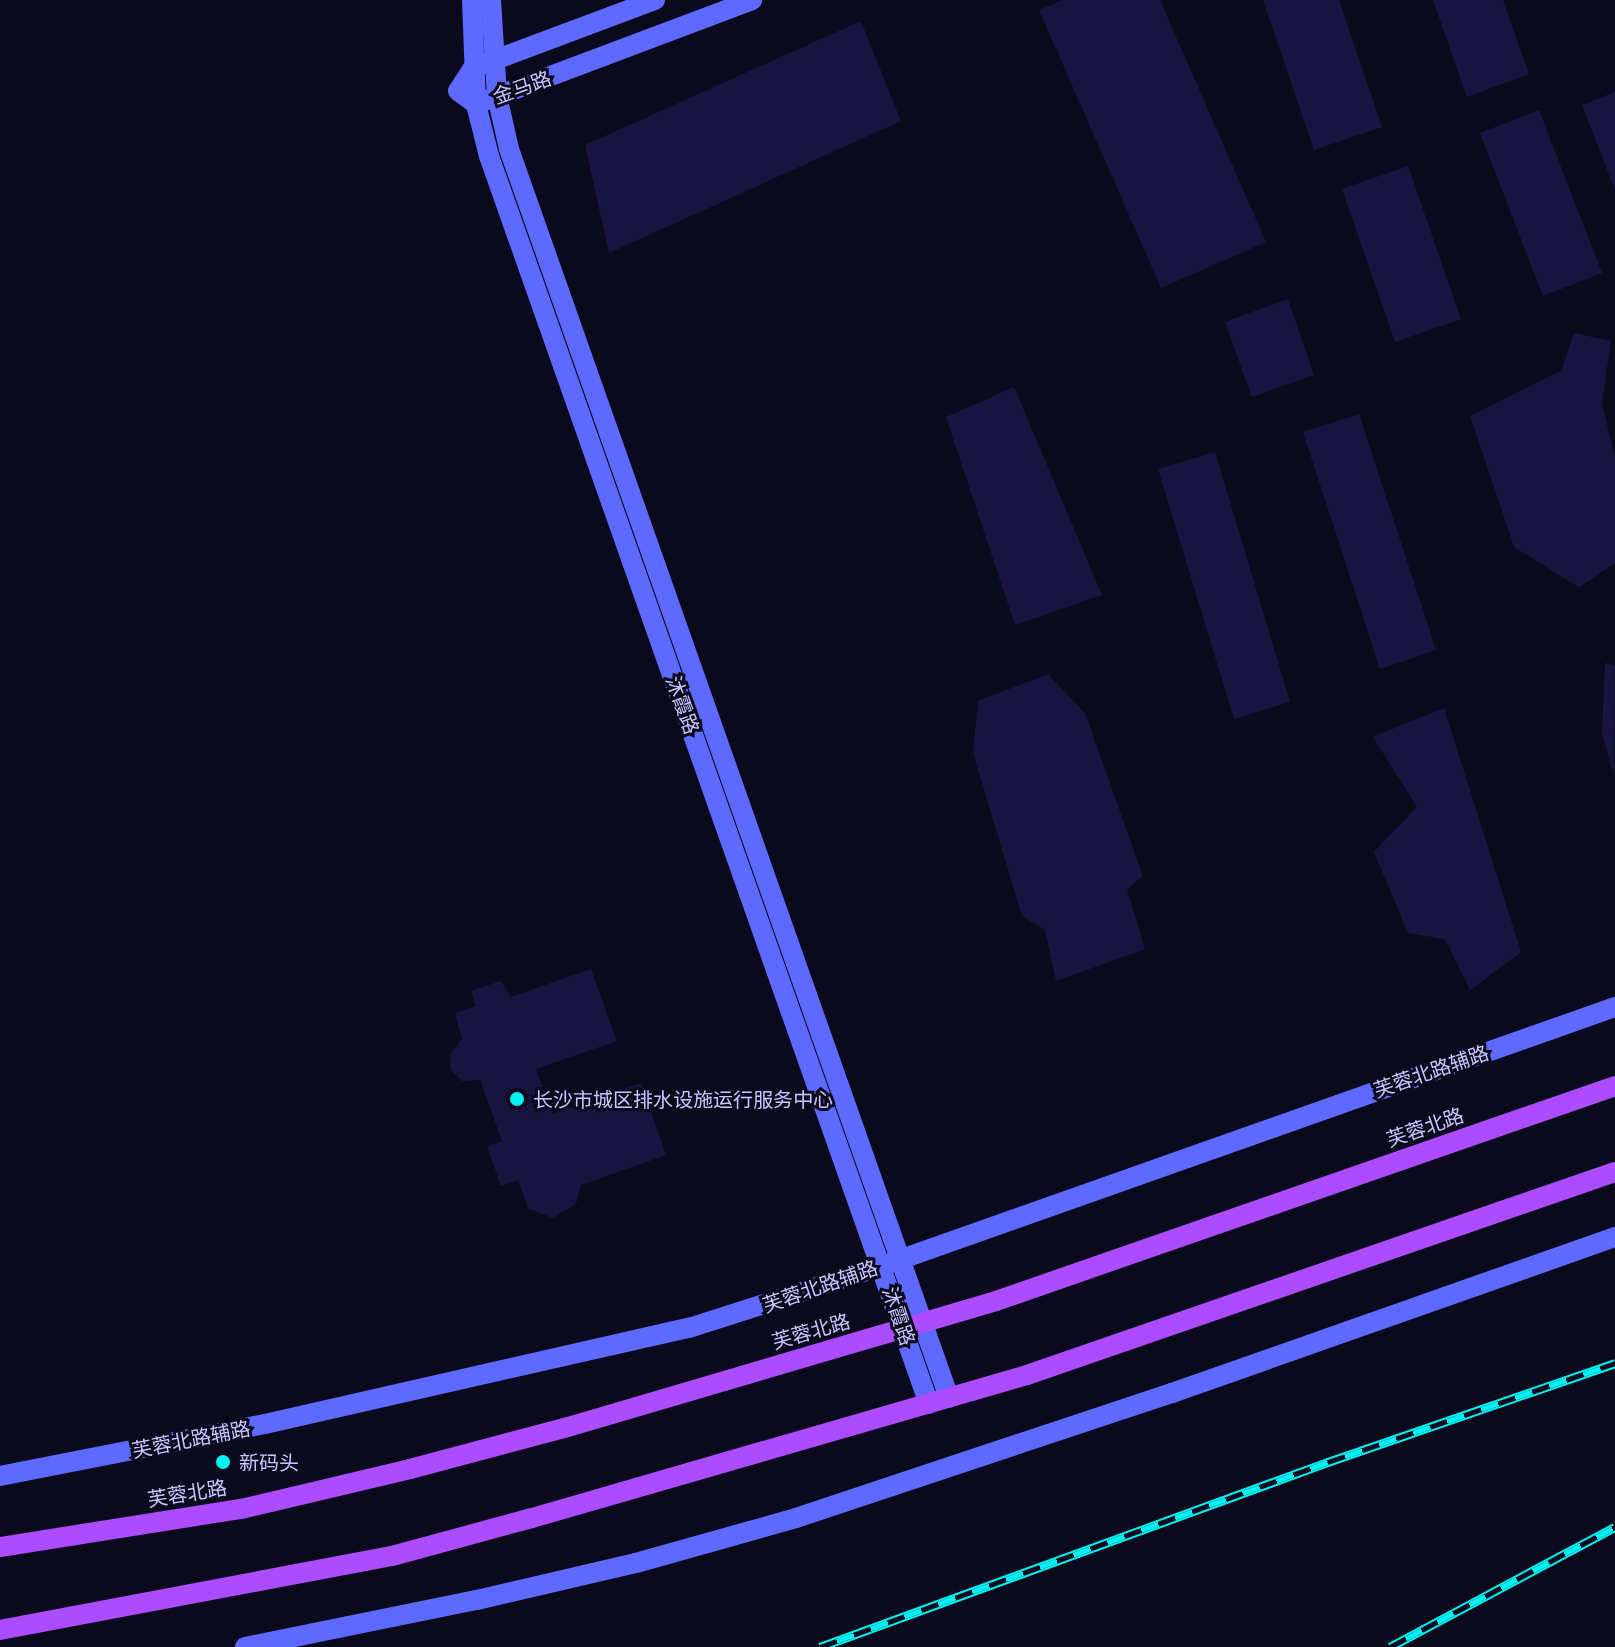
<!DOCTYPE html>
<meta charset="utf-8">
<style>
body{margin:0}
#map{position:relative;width:1615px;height:1647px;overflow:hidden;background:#0b0a1d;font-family:Quicksand,"Noto Sans SC",sans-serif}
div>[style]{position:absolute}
.building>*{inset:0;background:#19143f}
.secondary>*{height:20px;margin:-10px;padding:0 10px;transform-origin:10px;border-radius:10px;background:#5d69ff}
.primary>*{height:20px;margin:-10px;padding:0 10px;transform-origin:10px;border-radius:10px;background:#ab4dff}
.rail>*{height:9px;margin-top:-4.5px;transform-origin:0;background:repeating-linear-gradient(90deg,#0b0a1d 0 18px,#00f1f1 0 36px);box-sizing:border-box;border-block:2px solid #00f1f1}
.dots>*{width:22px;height:22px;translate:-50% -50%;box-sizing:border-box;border:4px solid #0b0a1d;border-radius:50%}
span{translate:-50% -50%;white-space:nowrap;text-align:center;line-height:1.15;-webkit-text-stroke:6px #0b0a1d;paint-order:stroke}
.street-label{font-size:20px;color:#c7c6ff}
.poi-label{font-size:20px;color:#c7c6ff}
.left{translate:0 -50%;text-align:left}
</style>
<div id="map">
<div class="building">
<div style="clip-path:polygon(1063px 0,1160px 0,1266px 242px,1161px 288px,1039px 10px)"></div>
<div style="clip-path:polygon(1263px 0,1339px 0,1382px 127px,1314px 150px)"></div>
<div style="clip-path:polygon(1433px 0,1503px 0,1529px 74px,1467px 97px)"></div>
<div style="clip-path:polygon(861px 21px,901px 121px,609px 253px,585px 145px)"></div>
<div style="clip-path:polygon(1615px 92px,1615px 190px,1582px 105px)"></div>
<div style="clip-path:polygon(1539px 110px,1602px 273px,1543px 296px,1480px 133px)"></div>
<div style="clip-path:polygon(1408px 166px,1461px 319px,1395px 342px,1342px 189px)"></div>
<div style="clip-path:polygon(1288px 299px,1314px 375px,1252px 397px,1225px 322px)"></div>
<div style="clip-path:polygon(1574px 333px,1611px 341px,1602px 404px,1615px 456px,1615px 563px,1579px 587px,1514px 547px,1470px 416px,1561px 371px)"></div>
<div style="clip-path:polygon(1014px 387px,1102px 595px,1015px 625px,946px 417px)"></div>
<div style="clip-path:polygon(1359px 414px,1436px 650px,1380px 669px,1303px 432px)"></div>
<div style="clip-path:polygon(1215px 452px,1290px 702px,1234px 719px,1158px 469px)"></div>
<div style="clip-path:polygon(1605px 663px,1615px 665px,1614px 776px,1602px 734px)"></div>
<div style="clip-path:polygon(1048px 674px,1085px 713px,1143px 876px,1127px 889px,1145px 949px,1056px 981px,1045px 930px,1022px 916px,973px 753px,978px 701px)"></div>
<div style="clip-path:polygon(1444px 708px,1521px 952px,1470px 990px,1445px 939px,1408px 933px,1374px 852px,1417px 807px,1373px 737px)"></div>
<div style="clip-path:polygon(591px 969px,617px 1041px,536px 1069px,552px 1114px,641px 1083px,666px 1155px,581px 1185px,576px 1204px,553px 1218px,528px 1208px,518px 1180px,501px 1186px,487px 1146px,502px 1141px,480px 1080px,462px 1081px,451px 1070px,450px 1055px,462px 1039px,455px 1013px,476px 1006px,471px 991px,501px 981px,511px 997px)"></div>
</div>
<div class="secondary">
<div style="left:472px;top:0;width:104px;rotate:87.8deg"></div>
<div style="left:476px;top:104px;width:54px;rotate:76deg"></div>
<div style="left:489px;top:156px;width:1323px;rotate:70.58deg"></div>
<div style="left:491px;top:0;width:96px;rotate:86.4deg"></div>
<div style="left:497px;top:96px;width:54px;rotate:77.2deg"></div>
<div style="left:509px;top:149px;width:1324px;rotate:70.59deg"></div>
<div style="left:655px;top:0;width:194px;rotate:159.5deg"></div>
<div style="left:473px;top:68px;width:27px;rotate:123deg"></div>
<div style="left:458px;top:91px;width:22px;rotate:36deg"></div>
<div style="left:476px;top:104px;width:295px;rotate:-20.6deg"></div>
<div style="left:0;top:1476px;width:270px;rotate:-11.1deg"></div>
<div style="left:265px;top:1424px;width:435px;rotate:-12.8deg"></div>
<div style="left:689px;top:1328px;width:203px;rotate:-17.8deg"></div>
<div style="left:882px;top:1266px;width:777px;rotate:-19.46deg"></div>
<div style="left:245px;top:1647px;width:237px;rotate:-11.5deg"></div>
<div style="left:477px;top:1600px;width:163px;rotate:-13.1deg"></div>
<div style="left:636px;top:1563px;width:166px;rotate:-15.7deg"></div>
<div style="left:796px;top:1518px;width:396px;rotate:-18.4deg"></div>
<div style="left:1172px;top:1393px;width:470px;rotate:-19.4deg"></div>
</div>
<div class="primary">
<div style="left:0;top:1547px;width:244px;rotate:-9deg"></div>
<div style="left:241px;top:1509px;width:174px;rotate:-13.3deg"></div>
<div style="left:410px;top:1469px;width:163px;rotate:-14.9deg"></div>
<div style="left:568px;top:1427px;width:446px;rotate:-16.4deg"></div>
<div style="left:996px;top:1301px;width:655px;rotate:-19.15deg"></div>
<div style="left:0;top:1630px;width:399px;rotate:-10.7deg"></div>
<div style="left:392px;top:1556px;width:145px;rotate:-15.2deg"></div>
<div style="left:532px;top:1518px;width:515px;rotate:-16.11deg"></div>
<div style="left:1027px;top:1375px;width:622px;rotate:-19.05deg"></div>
</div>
<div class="rail">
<div style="left:820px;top:1647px;width:541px;rotate:-20.01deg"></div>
<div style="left:1328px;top:1462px;width:304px;rotate:-19deg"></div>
<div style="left:1390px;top:1647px;width:255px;rotate:-28.1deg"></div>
</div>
<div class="dots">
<div style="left:517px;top:1099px;background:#00f1f1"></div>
<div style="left:223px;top:1462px;background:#00f1f1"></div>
</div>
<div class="street-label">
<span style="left:522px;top:87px;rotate:-20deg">金马路</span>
<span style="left:683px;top:705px;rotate:70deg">沐霞路</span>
<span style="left:1431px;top:1071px;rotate:-19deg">芙蓉北路辅路</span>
<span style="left:1425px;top:1127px;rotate:-19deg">芙蓉北路</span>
<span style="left:820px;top:1286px;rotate:-19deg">芙蓉北路辅路</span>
<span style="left:899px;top:1316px;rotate:71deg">沐霞路</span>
<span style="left:811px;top:1331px;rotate:-16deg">芙蓉北路</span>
<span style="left:191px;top:1439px;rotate:-11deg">芙蓉北路辅路</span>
<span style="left:187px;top:1493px;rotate:-9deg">芙蓉北路</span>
</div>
<div class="poi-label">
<span class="left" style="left:533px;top:1099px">长沙市城区排水设施运行服务中心</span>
<span class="left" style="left:239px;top:1462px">新码头</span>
</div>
</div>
